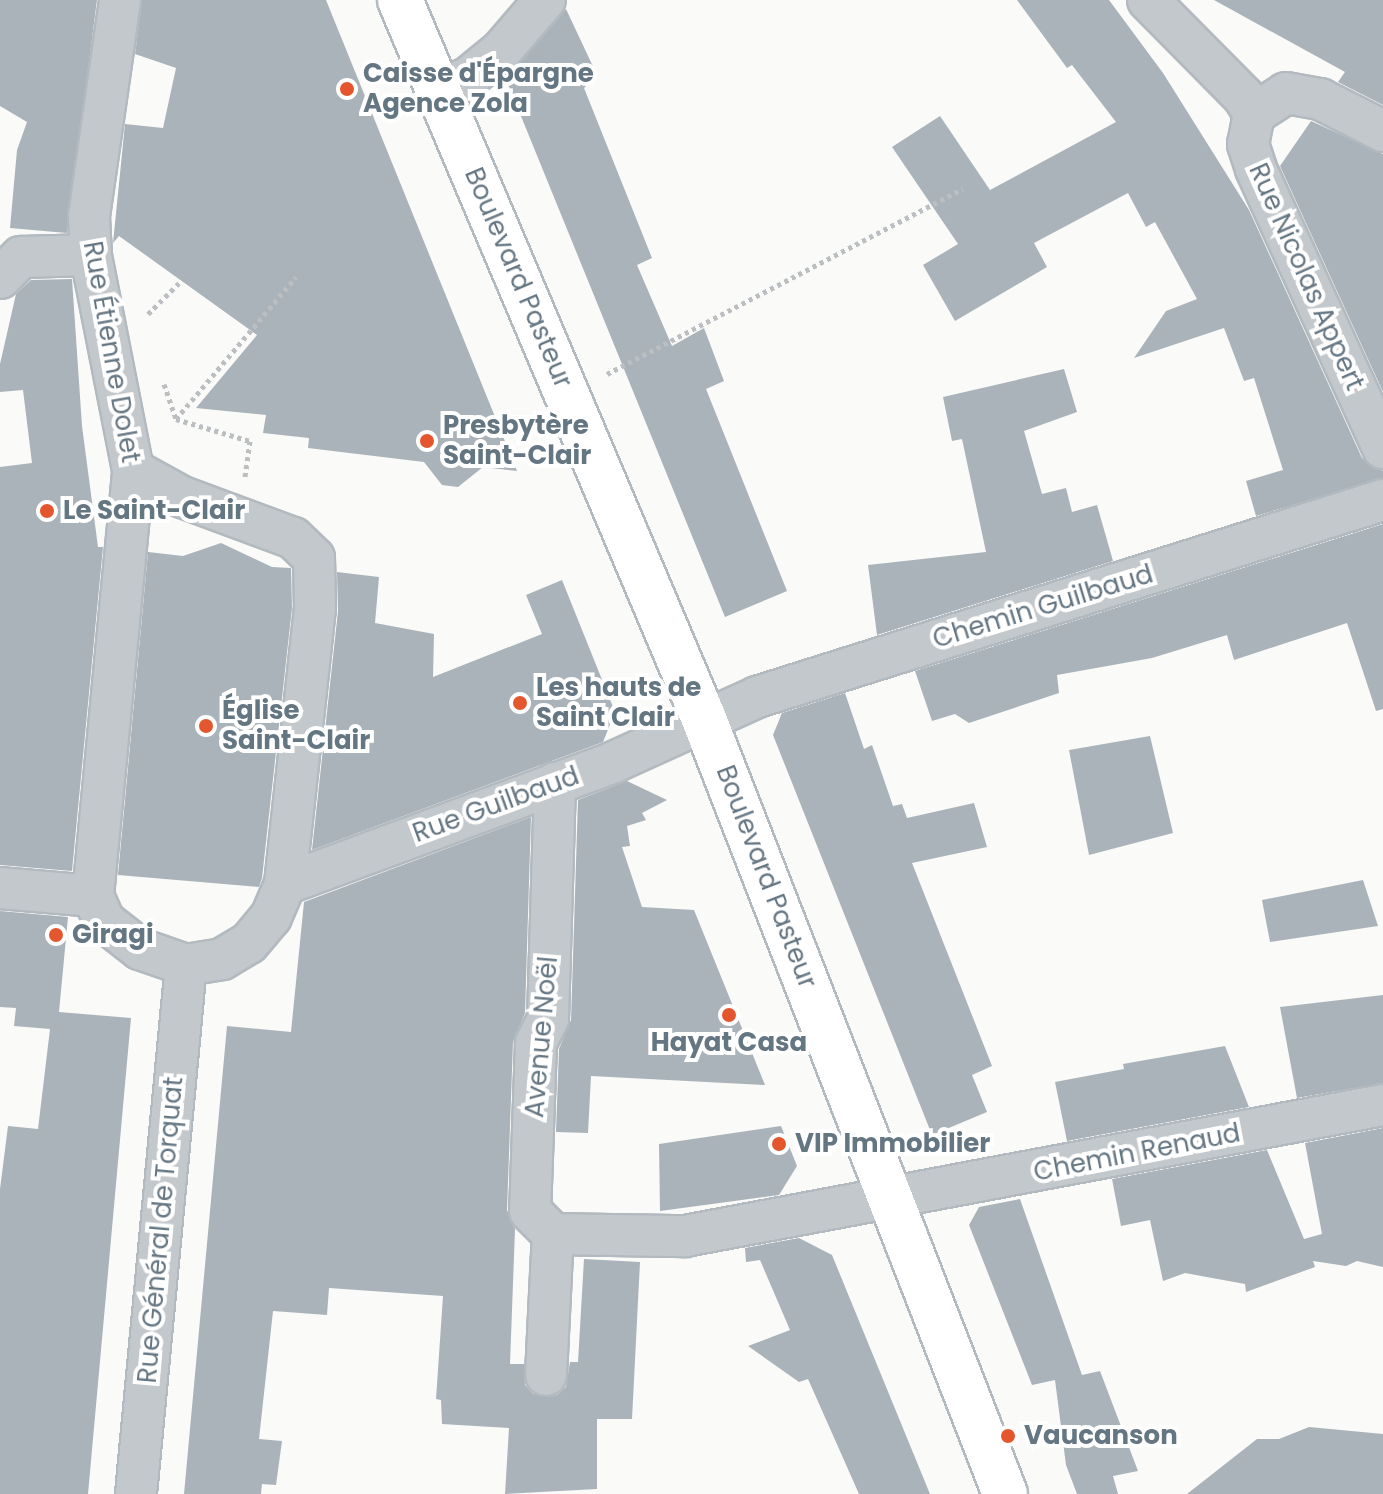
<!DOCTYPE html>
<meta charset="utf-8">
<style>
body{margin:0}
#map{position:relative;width:1383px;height:1494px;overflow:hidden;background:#fafaf8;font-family:Poppins,sans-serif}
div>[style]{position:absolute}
.building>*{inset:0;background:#aab3b9}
.path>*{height:5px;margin-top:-2.5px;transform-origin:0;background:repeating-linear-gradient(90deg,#bbbfc2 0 4px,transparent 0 8px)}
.roads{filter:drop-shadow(2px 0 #b3babf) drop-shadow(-2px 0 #b3babf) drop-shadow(0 2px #b3babf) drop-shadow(0 -2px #b3babf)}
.street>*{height:40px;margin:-20px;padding:0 20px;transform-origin:20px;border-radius:20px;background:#c3c8cc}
.secondary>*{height:44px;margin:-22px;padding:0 22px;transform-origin:22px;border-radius:22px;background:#fff}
.dots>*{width:22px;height:22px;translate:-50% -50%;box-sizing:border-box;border:4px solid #fff;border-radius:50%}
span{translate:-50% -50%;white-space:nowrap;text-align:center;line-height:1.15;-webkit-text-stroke:8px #fff;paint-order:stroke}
.poi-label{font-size:26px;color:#657683;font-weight:700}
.left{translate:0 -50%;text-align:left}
.street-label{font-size:26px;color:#657683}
</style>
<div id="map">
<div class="building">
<div style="clip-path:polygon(0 0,97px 0,67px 233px,10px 228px,17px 150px,27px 122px,0 106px)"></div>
<div style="clip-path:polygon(142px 0,326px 0,517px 471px,483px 467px,458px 487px,442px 485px,424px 462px,308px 448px,309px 438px,263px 433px,266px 415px,196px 408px,257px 335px,119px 236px,113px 243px,125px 124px,163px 128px,176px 68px,135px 54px)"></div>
<div style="clip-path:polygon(1017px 0,1109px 0,1163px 73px,1249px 210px,1362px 458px,1383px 471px,1383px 478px,1256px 516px,1246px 481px,1283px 470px,1254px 378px,1244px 381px,1224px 328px,1134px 358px,1166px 311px,1197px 299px,1155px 222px,1146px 227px,1128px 193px,1034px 243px,1047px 267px,955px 321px,923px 265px,958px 244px,892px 147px,940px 116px,990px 190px,1116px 122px,1072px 65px,1067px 68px)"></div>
<div style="clip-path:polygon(1214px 0,1383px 0,1383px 105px,1338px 82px,1345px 72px)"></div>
<div style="clip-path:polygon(566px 9px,597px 75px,584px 88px,652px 258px,637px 265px,672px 346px,704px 328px,724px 381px,706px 389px,787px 591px,725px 617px,505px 77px)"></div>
<div style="clip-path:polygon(1311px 121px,1383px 154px,1383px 392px,1280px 166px)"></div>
<div style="clip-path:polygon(72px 279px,82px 426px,98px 547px,103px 547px,72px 871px,0 865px,0 467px,32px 463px,23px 390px,0 392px,0 364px,16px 294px,31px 280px)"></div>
<div style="clip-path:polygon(1064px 369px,1077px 412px,1024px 431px,1042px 494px,1066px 488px,1072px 512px,1097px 505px,1113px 561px,877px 635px,868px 565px,986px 552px,962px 439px,952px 441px,943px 397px)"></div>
<div style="clip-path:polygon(1383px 524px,1383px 709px,1376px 711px,1347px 623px,1234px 660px,1227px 635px,1152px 658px,1057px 675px,1059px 693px,969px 723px,955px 714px,932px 721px,915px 671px)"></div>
<div style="clip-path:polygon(221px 543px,272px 567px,291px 568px,292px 608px,262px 878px,259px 887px,118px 875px,148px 552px,183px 556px)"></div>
<div style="clip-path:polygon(337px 572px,379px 577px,375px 623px,434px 634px,433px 677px,542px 634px,526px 595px,562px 580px,615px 712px,603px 742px,312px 850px,338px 611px)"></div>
<div style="clip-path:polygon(845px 693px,864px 749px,872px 745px,893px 806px,902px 804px,907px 818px,974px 803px,987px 847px,912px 863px,992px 1066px,972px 1075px,987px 1112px,932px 1135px,773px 735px,782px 713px)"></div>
<div style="clip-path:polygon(1150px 736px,1173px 833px,1089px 855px,1069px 750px)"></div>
<div style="clip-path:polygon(627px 781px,667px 800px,642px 813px,646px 820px,627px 826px,630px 846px,622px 847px,642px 907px,694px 910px,765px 1085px,591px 1076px,588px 1133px,556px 1132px,559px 1049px,571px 1020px,578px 800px)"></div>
<div style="clip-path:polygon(531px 817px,525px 1013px,513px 1042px,507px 1210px,515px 1229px,510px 1364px,524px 1364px,525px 1385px,533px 1394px,557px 1395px,566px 1387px,570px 1362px,578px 1362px,584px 1259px,640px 1262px,632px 1419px,597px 1419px,597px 1489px,505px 1494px,509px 1428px,442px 1424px,441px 1400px,436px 1399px,443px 1296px,329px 1288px,327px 1315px,273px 1311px,259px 1439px,282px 1441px,276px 1485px,262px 1484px,261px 1494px,184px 1494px,227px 1026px,291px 1032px,304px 902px)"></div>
<div style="clip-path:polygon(1363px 880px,1378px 926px,1270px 942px,1262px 900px)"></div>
<div style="clip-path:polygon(0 911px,68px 917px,59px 1012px,131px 1018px,88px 1494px,0 1494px,0 1189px,8px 1126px,38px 1129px,50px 1029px,14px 1026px,16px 1008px,0 1007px)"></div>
<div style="clip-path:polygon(1383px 995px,1383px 1083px,1297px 1098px,1280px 1007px)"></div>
<div style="clip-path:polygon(1225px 1046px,1249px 1107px,1067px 1141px,1055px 1082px,1124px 1069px,1123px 1064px)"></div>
<div style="clip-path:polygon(781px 1126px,797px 1166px,779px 1195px,660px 1211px,659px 1144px)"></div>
<div style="clip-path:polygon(1383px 1128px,1383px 1267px,1357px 1261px,1346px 1266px,1313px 1261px,1315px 1267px,1246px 1292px,1245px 1284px,1185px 1273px,1163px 1281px,1150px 1220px,1121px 1226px,1112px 1179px,1267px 1150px,1304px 1239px,1322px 1234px,1305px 1143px)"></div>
<div style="clip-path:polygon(1020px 1199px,1082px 1375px,1100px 1371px,1138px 1471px,1113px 1476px,1118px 1494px,1077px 1494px,1066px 1465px,1055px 1380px,1032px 1385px,969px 1225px,979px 1207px)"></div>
<div style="clip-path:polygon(799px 1238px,832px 1255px,930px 1494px,859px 1494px,808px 1379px,799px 1382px,748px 1346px,790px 1330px,760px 1260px,746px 1262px,745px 1248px)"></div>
<div style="clip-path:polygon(1309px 1427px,1383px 1434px,1383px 1494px,1187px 1494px,1257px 1439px,1279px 1439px)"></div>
</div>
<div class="path">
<div style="left:148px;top:314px;width:47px;rotate:-45deg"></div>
<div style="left:607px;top:374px;width:401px;rotate:-27.5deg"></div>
<div style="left:164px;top:384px;width:37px;rotate:71deg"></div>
<div style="left:176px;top:419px;width:77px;rotate:16.6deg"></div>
<div style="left:250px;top:441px;width:36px;rotate:98deg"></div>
<div style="left:176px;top:419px;width:186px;rotate:-49.8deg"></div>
</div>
<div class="roads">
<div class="street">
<div style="left:1148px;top:0;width:136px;rotate:45.3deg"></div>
<div style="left:1244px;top:97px;width:20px;rotate:60deg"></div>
<div style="left:1254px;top:114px;width:31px;rotate:101deg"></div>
<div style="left:1248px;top:144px;width:26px;rotate:72deg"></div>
<div style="left:1256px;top:169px;width:307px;rotate:65.5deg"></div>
<div style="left:438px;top:90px;width:32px;rotate:-22deg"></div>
<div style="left:468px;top:78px;width:43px;rotate:-39.3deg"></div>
<div style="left:501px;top:51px;width:67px;rotate:-49.2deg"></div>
<div style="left:1254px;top:114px;width:38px;rotate:-33deg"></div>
<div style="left:1286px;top:93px;width:35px;rotate:10deg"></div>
<div style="left:1320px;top:99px;width:71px;rotate:26.9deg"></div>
<div style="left:0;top:278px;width:30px;rotate:-45deg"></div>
<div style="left:21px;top:257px;width:70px;rotate:-1.6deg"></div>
<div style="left:555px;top:783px;width:236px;rotate:91.7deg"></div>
<div style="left:548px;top:1019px;width:27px;rotate:117deg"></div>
<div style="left:536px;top:1043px;width:168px;rotate:92deg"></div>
<div style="left:530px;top:1211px;width:33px;rotate:45deg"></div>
<div style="left:553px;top:1234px;width:132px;rotate:0.9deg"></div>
<div style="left:685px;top:1236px;width:710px;rotate:-10.63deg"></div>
<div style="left:285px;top:884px;width:351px;rotate:-20.3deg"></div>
<div style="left:614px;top:762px;width:157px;rotate:-24.4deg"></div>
<div style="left:757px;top:697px;width:656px;rotate:-17.47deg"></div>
<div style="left:0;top:888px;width:93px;rotate:4.9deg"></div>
<div style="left:93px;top:896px;width:428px;rotate:-84.6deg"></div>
<div style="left:133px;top:470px;width:219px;rotate:-101.1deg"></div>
<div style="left:91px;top:255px;width:39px;rotate:-93deg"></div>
<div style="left:89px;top:216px;width:218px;rotate:-81.8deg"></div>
<div style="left:93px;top:896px;width:27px;rotate:66deg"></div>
<div style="left:104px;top:921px;width:46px;rotate:37.9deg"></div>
<div style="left:140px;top:949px;width:49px;rotate:19.2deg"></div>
<div style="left:186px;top:965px;width:36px;rotate:-9deg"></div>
<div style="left:222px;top:959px;width:31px;rotate:-31deg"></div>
<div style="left:249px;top:943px;width:34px;rotate:-50deg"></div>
<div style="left:271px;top:917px;width:36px;rotate:-67deg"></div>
<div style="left:285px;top:884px;width:277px;rotate:-83.8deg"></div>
<div style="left:315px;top:609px;width:51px;rotate:-91.1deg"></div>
<div style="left:314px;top:558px;width:29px;rotate:-136deg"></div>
<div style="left:293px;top:538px;width:118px;rotate:-159.7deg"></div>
<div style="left:182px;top:497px;width:56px;rotate:-151.1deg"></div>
<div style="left:546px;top:1375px;width:141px;rotate:-87.2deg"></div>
<div style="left:136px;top:1494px;width:531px;rotate:-84.6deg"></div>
</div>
<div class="secondary">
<div style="left:400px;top:0;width:781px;rotate:67.08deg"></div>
<div style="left:704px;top:719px;width:831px;rotate:68.77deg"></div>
</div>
</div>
<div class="dots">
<div style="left:347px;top:89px;background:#e4572e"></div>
<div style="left:427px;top:441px;background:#e4572e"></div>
<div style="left:47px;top:511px;background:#e4572e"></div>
<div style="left:520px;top:703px;background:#e4572e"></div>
<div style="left:206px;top:726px;background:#e4572e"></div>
<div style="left:56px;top:935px;background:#e4572e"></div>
<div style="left:729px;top:1015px;background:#e4572e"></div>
<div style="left:779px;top:1144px;background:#e4572e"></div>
<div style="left:1008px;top:1436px;background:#e4572e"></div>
</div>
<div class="poi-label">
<span class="left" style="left:363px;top:89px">Caisse d'Épargne<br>Agence Zola</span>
<span class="left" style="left:443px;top:441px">Presbytère<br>Saint-Clair</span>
<span class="left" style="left:63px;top:511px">Le Saint-Clair</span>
<span class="left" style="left:536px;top:703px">Les hauts de<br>Saint Clair</span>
<span class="left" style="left:222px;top:726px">Église<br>Saint-Clair</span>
<span class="left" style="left:72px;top:935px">Giragi</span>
<span style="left:729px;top:1043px">Hayat Casa</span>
<span class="left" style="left:795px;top:1144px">VIP Immobilier</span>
<span class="left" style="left:1024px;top:1436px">Vaucanson</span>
</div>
<div class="street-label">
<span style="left:1306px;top:277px;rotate:66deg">Rue Nicolas Appert</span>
<span style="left:518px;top:278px;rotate:67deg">Boulevard Pasteur</span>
<span style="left:111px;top:352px;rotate:80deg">Rue Étienne Dolet</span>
<span style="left:1043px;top:607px;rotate:-17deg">Chemin Guilbaud</span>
<span style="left:496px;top:805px;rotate:-20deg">Rue Guilbaud</span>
<span style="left:766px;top:877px;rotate:69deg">Boulevard Pasteur</span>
<span style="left:542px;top:1037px;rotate:-85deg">Avenue Noël</span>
<span style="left:1137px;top:1153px;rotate:-11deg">Chemin Renaud</span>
<span style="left:161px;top:1230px;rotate:-85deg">Rue Général de Torquat</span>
</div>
</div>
